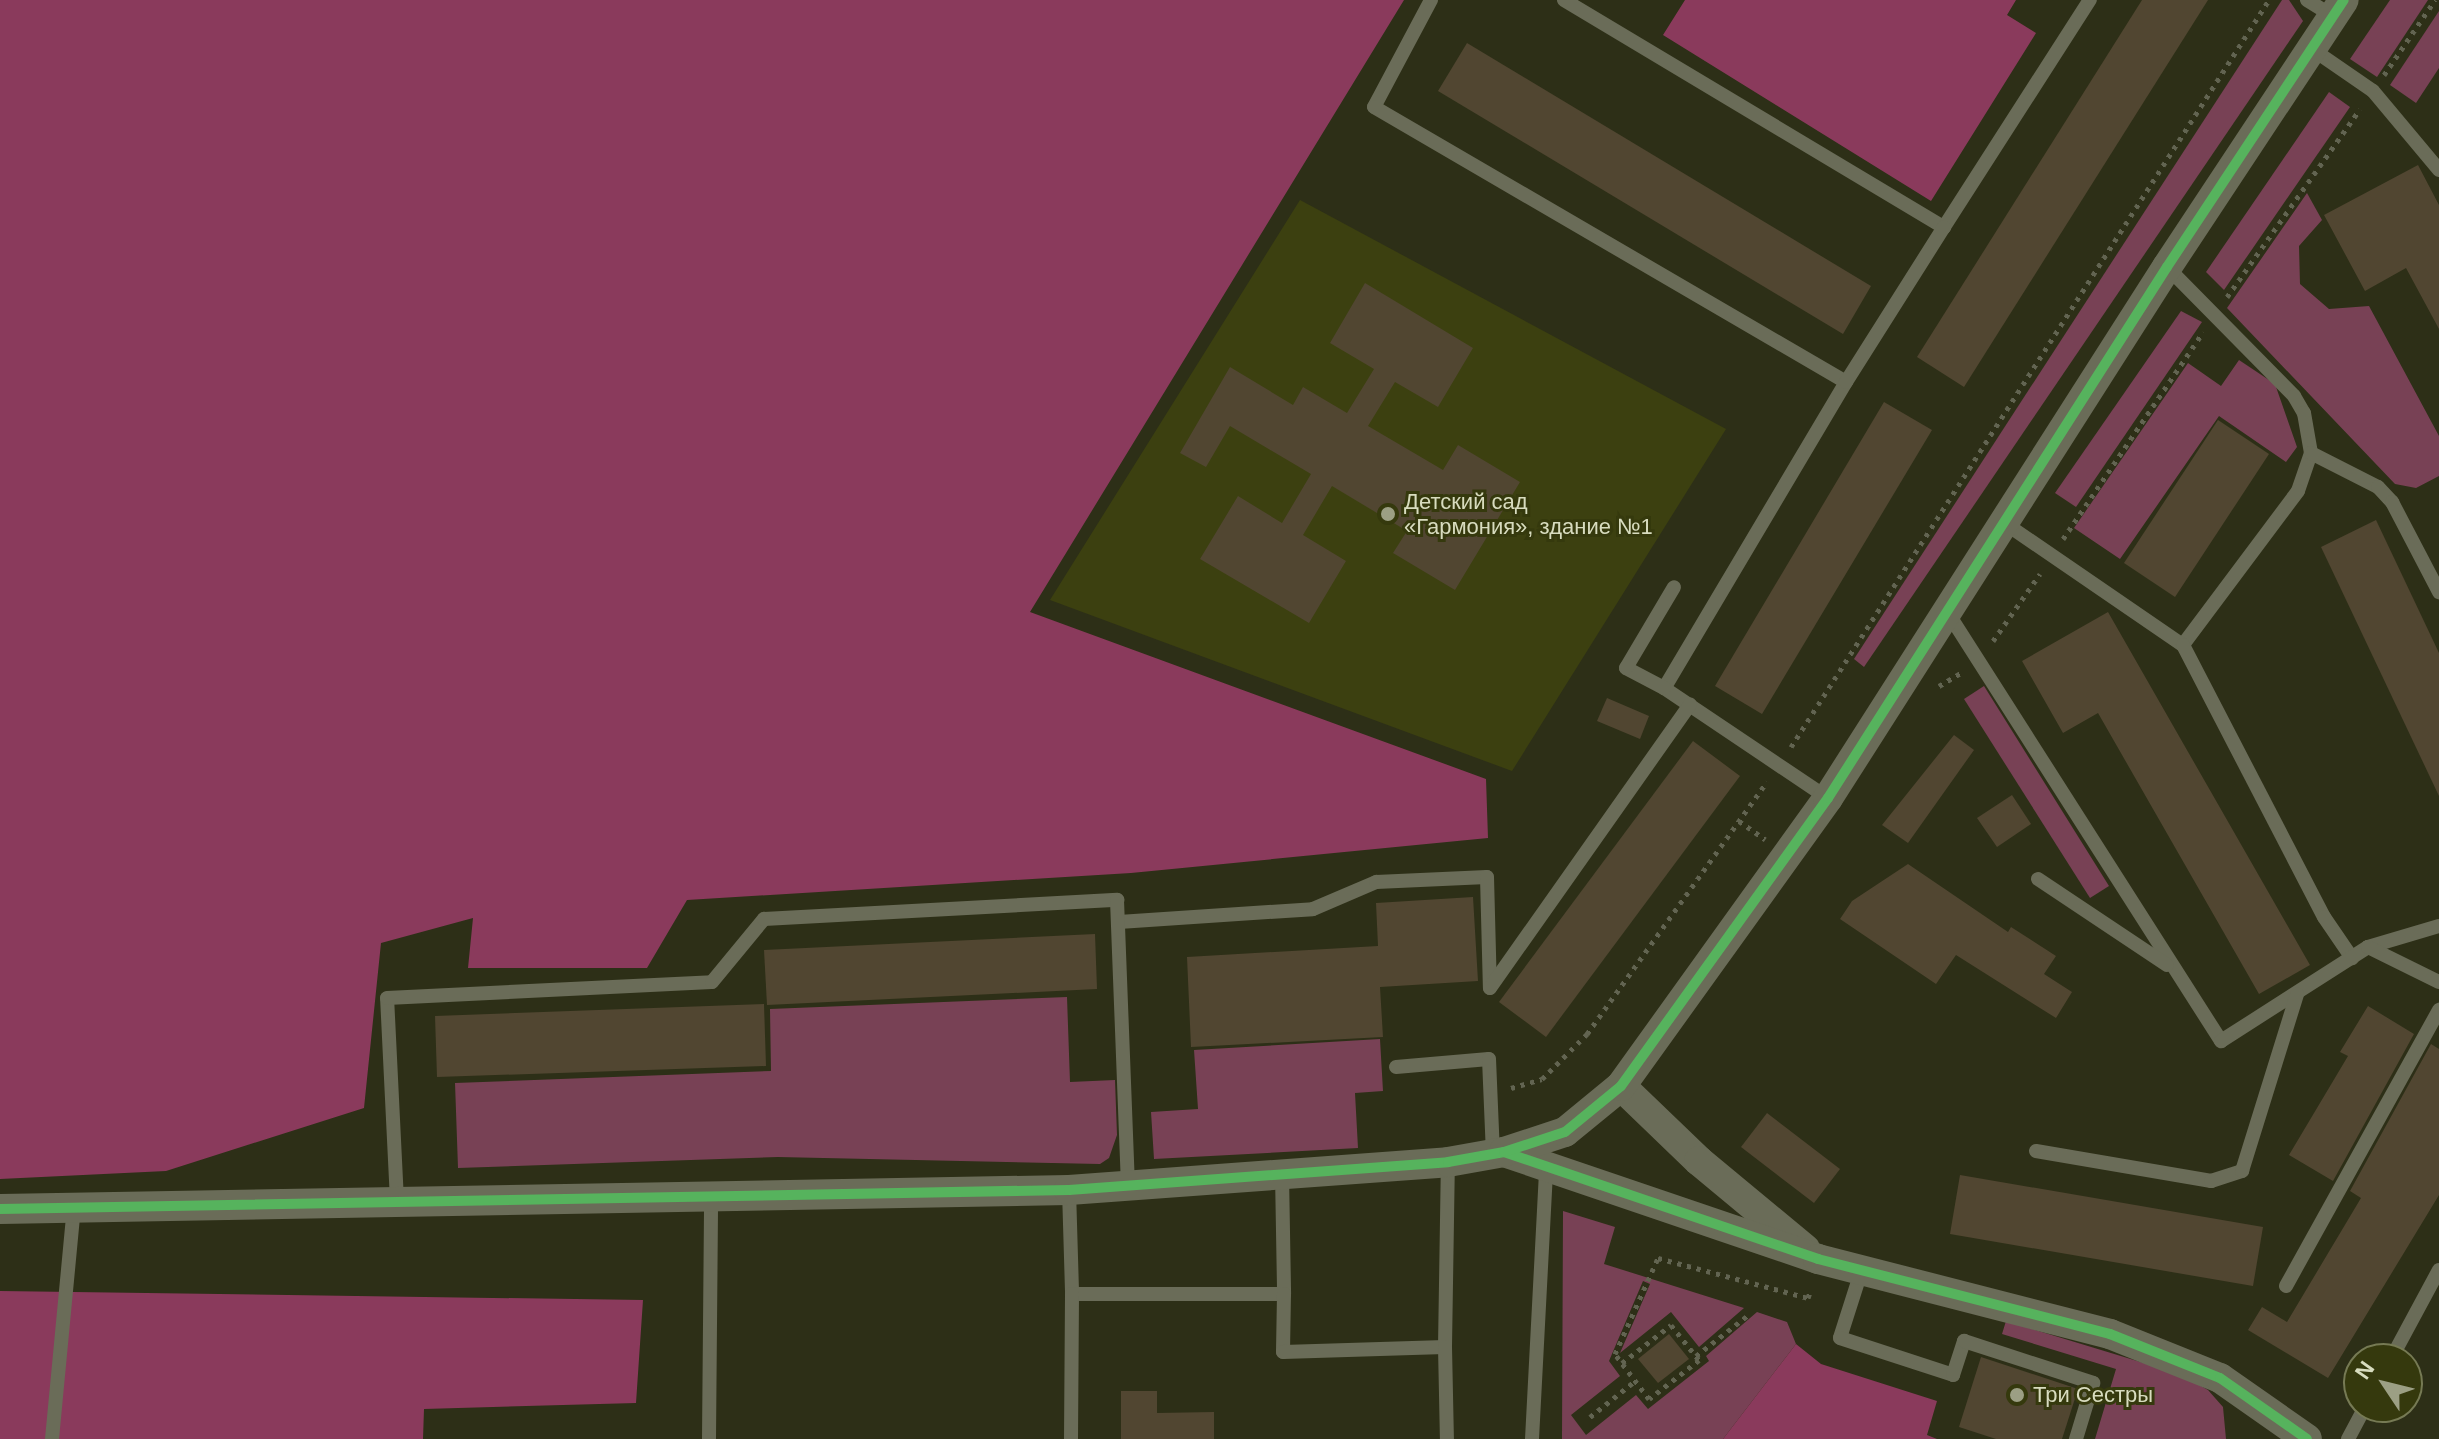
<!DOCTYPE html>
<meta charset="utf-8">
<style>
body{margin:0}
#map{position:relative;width:2439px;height:1439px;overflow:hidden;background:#2d2f17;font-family:Helvetica,sans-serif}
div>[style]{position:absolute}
.built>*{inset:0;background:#3c4010}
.green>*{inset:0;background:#784155}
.forest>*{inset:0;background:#8a3a5c}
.building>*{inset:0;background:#514631}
.path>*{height:5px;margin-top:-2.5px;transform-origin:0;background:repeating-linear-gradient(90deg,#626451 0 4px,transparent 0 10px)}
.lane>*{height:14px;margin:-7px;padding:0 7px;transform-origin:7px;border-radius:7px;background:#6a6c58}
.street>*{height:30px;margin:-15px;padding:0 15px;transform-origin:15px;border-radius:15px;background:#6a6c58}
.cycleway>*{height:10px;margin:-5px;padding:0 5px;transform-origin:5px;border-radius:5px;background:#56b35d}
.dots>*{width:22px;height:22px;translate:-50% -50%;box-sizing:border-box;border:4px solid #35390d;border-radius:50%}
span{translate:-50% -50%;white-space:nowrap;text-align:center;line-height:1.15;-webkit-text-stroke:6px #35390d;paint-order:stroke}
.poi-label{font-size:22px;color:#d8dcbf}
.left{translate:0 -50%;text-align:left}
.north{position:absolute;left:2343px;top:1343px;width:80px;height:80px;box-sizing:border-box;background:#35390d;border:2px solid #767a54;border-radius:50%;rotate:305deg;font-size:22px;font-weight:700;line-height:32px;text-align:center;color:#d8dcbf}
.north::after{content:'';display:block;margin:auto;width:28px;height:36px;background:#9c9f84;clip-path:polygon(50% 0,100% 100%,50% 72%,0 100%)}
</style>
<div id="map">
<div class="built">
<div style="clip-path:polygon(1300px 200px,1726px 429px,1512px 771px,1050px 600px)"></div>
</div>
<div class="green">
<div style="clip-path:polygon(2282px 0,2289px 0,2303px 21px,1864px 667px,1854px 659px)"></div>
<div style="clip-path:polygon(2390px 0,2428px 0,2377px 77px,2350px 59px)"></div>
<div style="clip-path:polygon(2439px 11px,2439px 68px,2416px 103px,2390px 85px)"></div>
<div style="clip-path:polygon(2329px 92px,2350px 107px,2224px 290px,2206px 272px)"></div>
<div style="clip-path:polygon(2307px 193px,2322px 220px,2299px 246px,2300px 284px,2329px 309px,2369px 306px,2439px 436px,2439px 476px,2416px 488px,2395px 484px,2227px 308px)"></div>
<div style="clip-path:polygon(2181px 311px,2202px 322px,2076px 507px,2055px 493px)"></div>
<div style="clip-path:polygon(2239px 360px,2275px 384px,2297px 447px,2286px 462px,2219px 416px,2120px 559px,2074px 528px,2188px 363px,2221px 386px)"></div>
<div style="clip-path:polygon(1984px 686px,2109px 886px,2090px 898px,1964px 699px)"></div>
<div style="clip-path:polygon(1067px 997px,1070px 1082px,1115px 1080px,1117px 1135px,1109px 1158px,1100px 1164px,778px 1157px,458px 1168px,455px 1083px,771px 1071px,770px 1009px)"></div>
<div style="clip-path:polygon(1380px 1039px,1383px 1091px,1355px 1093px,1358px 1148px,1154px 1159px,1151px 1112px,1198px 1109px,1194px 1050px)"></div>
<div style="clip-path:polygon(1563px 1211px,1615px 1227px,1604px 1264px,1744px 1308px,1699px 1347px,1671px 1312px,1620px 1353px,1650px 1284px,1643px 1281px,1609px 1361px,1620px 1376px,1571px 1415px,1586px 1435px,1636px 1395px,1648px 1409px,1709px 1361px,1706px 1356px,1757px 1312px,1787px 1322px,1796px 1344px,1723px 1439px,1562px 1439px)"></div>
<div style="clip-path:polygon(2006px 1321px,2180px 1374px,2208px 1390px,2223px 1407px,2226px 1439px,2095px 1439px,2116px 1369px,2002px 1334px)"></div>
</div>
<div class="forest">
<div style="clip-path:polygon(0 0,1404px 0,1030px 612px,1486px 779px,1488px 838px,1131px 873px,687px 900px,647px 968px,468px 968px,473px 918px,381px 943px,364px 1108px,166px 1171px,0 1179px)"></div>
<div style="clip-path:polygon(1685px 0,2016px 0,2007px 15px,2036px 33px,1931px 201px,1663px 35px)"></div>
<div style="clip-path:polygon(0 1291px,643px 1300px,636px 1403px,424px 1409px,423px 1439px,0 1439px)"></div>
<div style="clip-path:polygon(1796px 1344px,1821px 1364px,1937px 1401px,1927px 1435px,1937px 1439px,1723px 1439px)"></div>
</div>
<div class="building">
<div style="clip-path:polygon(2142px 0,2208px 0,1964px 387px,1917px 357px)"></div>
<div style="clip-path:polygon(1467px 43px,1871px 286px,1843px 334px,1438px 91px)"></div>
<div style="clip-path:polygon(2418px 165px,2439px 205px,2439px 329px,2406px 268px,2365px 291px,2324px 215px)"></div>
<div style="clip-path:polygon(1365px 283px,1473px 348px,1438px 407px,1395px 382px,1368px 426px,1443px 470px,1458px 445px,1520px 482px,1455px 590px,1393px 553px,1407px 531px,1332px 486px,1303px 535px,1346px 561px,1309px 623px,1200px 559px,1238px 496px,1282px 523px,1311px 474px,1230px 426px,1206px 467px,1180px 453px,1230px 367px,1293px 405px,1303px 387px,1347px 413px,1374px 369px,1330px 343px)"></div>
<div style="clip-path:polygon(1884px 402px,1932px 430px,1762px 714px,1715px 686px)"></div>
<div style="clip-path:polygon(2218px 420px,2269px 454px,2175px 597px,2124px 563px)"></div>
<div style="clip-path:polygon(2376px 520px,2439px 653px,2439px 796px,2321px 547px)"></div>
<div style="clip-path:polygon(2108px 612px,2310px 965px,2259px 994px,2098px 713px,2063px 733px,2022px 661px)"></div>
<div style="clip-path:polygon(1607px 698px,1649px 716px,1640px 739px,1597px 721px)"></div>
<div style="clip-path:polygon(1954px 735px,1974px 750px,1908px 843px,1882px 825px)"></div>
<div style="clip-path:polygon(1693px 741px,1740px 776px,1546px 1037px,1499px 1002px)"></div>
<div style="clip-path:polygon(2012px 795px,2031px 824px,1997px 847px,1977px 818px)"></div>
<div style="clip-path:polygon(1908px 864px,2008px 932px,2011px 927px,2056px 956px,2044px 974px,2072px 992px,2056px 1018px,1956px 955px,1936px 984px,1840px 919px,1852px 901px)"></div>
<div style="clip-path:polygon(1473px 897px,1478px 981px,1380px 987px,1383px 1037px,1191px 1047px,1187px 957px,1378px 946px,1376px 903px)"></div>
<div style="clip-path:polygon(1095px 934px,1097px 989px,767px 1005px,764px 950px)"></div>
<div style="clip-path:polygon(764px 1004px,766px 1066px,437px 1077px,435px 1016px)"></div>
<div style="clip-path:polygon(2368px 1006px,2414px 1034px,2333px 1181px,2289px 1155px,2348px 1056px,2340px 1052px)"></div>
<div style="clip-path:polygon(2431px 1044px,2439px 1049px,2439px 1195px,2328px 1378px,2248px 1330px,2262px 1307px,2287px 1322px,2361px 1198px,2350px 1191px)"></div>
<div style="clip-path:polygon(1767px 1113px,1840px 1169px,1814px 1203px,1741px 1147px)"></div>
<div style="clip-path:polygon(1960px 1175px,2263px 1227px,2253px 1286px,1950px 1234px)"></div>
<div style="clip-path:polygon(1669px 1334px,1689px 1359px,1658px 1383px,1638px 1359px)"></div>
<div style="clip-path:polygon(1981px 1357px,2078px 1389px,2062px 1439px,1996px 1439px,1959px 1427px)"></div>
<div style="clip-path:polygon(1121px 1391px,1157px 1391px,1157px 1413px,1214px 1412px,1214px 1439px,1121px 1439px)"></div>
</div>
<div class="path">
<div style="left:2384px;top:75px;width:91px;rotate:-55.8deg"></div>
<div style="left:2227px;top:297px;width:230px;rotate:-54.7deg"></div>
<div style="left:2063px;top:539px;width:250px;rotate:-55.9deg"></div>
<div style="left:1993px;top:641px;width:82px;rotate:-55deg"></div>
<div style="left:1939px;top:686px;width:26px;rotate:-31deg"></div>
<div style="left:1791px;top:747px;width:887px;rotate:-57.39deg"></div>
<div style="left:1739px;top:821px;width:32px;rotate:35deg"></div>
<div style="left:1511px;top:1088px;width:32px;rotate:-16deg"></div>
<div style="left:1542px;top:1079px;width:64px;rotate:-45deg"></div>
<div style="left:1587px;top:1034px;width:310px;rotate:-54.5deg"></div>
<div style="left:1696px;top:1356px;width:65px;rotate:-38.1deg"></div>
<div style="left:1622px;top:1363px;width:62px;rotate:-37.8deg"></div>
<div style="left:1671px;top:1325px;width:45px;rotate:51.3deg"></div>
<div style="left:1699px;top:1360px;width:63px;rotate:142deg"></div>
<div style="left:1649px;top:1399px;width:56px;rotate:-127.1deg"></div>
<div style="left:1615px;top:1354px;width:105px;rotate:-65.9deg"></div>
<div style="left:1658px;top:1258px;width:155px;rotate:14.9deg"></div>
<div style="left:1808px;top:1298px;width:9px;rotate:-72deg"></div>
<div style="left:1590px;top:1417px;width:58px;rotate:-38.7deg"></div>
</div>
<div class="lane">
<div style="left:1431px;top:0;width:121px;rotate:118deg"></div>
<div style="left:1374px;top:107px;width:546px;rotate:30.23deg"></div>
<div style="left:1846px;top:382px;width:356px;rotate:120.7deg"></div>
<div style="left:1664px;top:688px;width:197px;rotate:33.9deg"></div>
<div style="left:1564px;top:0;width:443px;rotate:30.9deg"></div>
<div style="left:1944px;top:227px;width:270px;rotate:-57.3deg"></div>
<div style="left:2307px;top:0;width:31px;rotate:32deg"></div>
<div style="left:2312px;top:49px;width:74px;rotate:34.5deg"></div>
<div style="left:2373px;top:91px;width:103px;rotate:50.1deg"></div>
<div style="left:2167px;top:267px;width:181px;rotate:45.4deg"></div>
<div style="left:2294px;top:396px;width:20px;rotate:60deg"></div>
<div style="left:2304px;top:413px;width:41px;rotate:80.1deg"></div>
<div style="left:2311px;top:453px;width:40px;rotate:108.9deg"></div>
<div style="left:2298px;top:491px;width:192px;rotate:126.8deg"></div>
<div style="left:1846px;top:382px;width:183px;rotate:-57.7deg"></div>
<div style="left:2311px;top:453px;width:75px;rotate:26.9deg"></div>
<div style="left:2378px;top:487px;width:21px;rotate:47deg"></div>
<div style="left:2392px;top:502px;width:102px;rotate:62.4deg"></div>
<div style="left:2006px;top:524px;width:214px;rotate:34.4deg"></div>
<div style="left:2183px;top:645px;width:306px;rotate:62.6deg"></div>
<div style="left:2324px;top:917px;width:50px;rotate:55.7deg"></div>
<div style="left:1948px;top:613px;width:508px;rotate:57.47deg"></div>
<div style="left:2221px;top:1041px;width:174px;rotate:-32.6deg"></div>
<div style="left:2368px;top:947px;width:74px;rotate:-16.5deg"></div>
<div style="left:1664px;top:688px;width:43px;rotate:-152.2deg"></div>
<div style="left:1626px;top:668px;width:94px;rotate:-59.3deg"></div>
<div style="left:2038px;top:879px;width:155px;rotate:33.7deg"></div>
<div style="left:1119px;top:922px;width:194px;rotate:-3.8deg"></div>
<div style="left:1313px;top:909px;width:69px;rotate:-23.2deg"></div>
<div style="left:1376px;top:882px;width:111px;rotate:-2.6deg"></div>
<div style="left:1487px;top:877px;width:111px;rotate:88.5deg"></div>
<div style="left:2368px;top:947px;width:79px;rotate:26.2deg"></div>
<div style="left:1490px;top:988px;width:347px;rotate:-54.8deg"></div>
<div style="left:1396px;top:1067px;width:93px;rotate:-4.9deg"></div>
<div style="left:1489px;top:1059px;width:95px;rotate:87.6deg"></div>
<div style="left:2036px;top:1151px;width:178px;rotate:9.7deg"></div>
<div style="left:2211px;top:1181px;width:33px;rotate:-18deg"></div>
<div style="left:2242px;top:1171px;width:185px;rotate:-72.7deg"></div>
<div style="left:1282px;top:1174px;width:120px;rotate:89deg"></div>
<div style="left:1069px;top:1190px;width:104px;rotate:88.3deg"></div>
<div style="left:1072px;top:1294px;width:212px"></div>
<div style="left:1284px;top:1294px;width:58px;rotate:91deg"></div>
<div style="left:1283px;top:1352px;width:162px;rotate:-1.8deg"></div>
<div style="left:1445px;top:1347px;width:185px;rotate:-89.1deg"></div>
<div style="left:397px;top:1201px;width:203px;rotate:-92.8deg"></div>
<div style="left:387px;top:998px;width:325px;rotate:-2.8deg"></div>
<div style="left:712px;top:982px;width:82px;rotate:-50.5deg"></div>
<div style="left:764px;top:919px;width:354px;rotate:-3.1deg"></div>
<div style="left:1117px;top:900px;width:286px;rotate:87.8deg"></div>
<div style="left:1861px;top:1272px;width:69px;rotate:107.7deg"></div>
<div style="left:1840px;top:1338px;width:119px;rotate:18.1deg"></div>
<div style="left:1953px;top:1375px;width:36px;rotate:-72deg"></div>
<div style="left:1964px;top:1341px;width:136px;rotate:18deg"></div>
<div style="left:2093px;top:1383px;width:59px;rotate:106.9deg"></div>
<div style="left:2286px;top:1286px;width:316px;rotate:-61deg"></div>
<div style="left:1445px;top:1347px;width:92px;rotate:88.8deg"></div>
<div style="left:2391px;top:1359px;width:101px;rotate:-61.7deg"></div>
<div style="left:52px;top:1439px;width:232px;rotate:-84.6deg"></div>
<div style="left:709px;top:1439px;width:244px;rotate:-89.5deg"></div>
<div style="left:1071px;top:1439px;width:145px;rotate:-89.6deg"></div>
<div style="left:1532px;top:1439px;width:269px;rotate:-87deg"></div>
<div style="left:2348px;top:1439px;width:36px;rotate:-62deg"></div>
</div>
<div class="street">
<div style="left:1621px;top:1086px;width:108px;rotate:43.9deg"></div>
<div style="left:1699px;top:1161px;width:138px;rotate:39.7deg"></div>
<div style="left:1504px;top:1152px;width:332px;rotate:18.8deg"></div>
<div style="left:1818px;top:1259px;width:301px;rotate:14.4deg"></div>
<div style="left:2110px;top:1334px;width:118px;rotate:21.8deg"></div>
<div style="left:2220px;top:1378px;width:106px;rotate:35deg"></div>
<div style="left:0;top:1209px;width:1069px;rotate:-1.02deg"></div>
<div style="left:1069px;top:1190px;width:380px;rotate:-4.2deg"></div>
<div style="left:1448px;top:1162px;width:57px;rotate:-10.1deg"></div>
<div style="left:1504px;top:1152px;width:64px;rotate:-18.2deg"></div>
<div style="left:1565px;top:1132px;width:72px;rotate:-39.4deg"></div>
<div style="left:1621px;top:1086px;width:355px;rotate:-54.3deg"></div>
<div style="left:1828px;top:798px;width:630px;rotate:-57.45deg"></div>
<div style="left:2167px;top:267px;width:320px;rotate:-56.5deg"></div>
</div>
<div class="cycleway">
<div style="left:1504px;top:1152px;width:332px;rotate:18.8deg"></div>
<div style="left:1818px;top:1259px;width:301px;rotate:14.4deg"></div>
<div style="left:2110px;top:1334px;width:118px;rotate:21.8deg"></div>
<div style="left:2220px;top:1378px;width:106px;rotate:35deg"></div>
<div style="left:0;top:1209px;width:1069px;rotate:-1.02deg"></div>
<div style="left:1069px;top:1190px;width:380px;rotate:-4.2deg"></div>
<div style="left:1448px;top:1162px;width:57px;rotate:-10.1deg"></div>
<div style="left:1504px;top:1152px;width:64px;rotate:-18.2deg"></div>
<div style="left:1565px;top:1132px;width:72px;rotate:-39.4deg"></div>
<div style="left:1621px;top:1086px;width:355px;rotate:-54.3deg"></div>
<div style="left:1828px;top:798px;width:630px;rotate:-57.45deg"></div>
<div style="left:2167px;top:267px;width:320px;rotate:-56.5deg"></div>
</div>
<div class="dots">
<div style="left:1388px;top:514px;background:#9c9f84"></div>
<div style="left:2017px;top:1395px;background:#9c9f84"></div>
</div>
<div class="poi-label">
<span class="left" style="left:1404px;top:514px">Детский сад<br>«Гармония», здание №1</span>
<span class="left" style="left:2033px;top:1395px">Три Сестры</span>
</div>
<div class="north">N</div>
</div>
